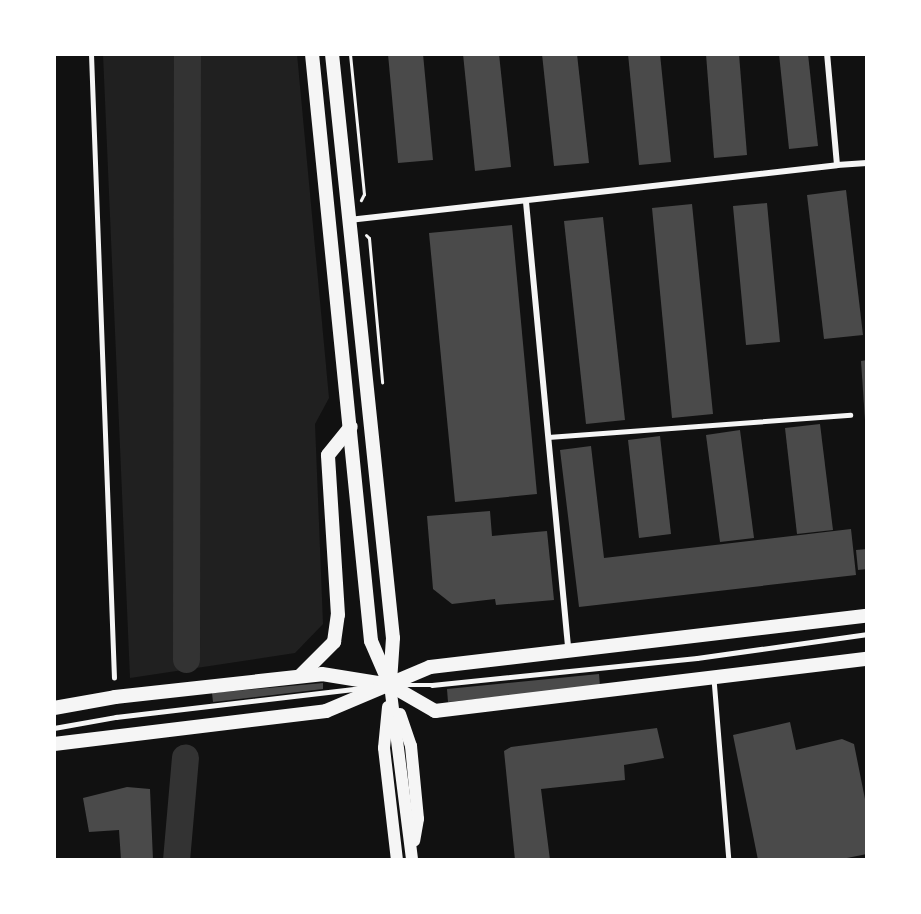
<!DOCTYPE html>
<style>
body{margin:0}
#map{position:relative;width:921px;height:914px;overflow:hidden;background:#111;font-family:"Noto Serif",serif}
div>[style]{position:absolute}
.green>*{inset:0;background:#202020}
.river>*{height:27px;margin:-13.5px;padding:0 13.5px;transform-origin:13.5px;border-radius:13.5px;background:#333}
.building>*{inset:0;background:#4a4a4a}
.path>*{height:3px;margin:-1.5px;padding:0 1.5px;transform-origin:1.5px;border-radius:1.5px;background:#f5f5f5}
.service>*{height:4.5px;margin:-2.25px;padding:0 2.25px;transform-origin:2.25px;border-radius:2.25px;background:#f5f5f5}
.pedestrian>*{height:5px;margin:-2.5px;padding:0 2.5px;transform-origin:2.5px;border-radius:2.5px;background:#f5f5f5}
.minor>*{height:6px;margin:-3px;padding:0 3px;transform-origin:3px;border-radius:3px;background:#f5f5f5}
.secondary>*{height:12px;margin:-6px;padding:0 6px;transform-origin:6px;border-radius:6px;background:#f5f5f5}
.primary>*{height:14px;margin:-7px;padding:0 7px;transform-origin:7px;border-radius:7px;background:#f5f5f5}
span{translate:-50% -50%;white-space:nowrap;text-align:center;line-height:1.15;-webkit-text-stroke:6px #fff;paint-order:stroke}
.frame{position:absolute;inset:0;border:56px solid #fff;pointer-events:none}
</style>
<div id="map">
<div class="green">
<div style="clip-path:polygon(103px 54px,297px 54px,329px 398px,315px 424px,323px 624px,295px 653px,130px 678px)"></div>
</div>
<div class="river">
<div style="left:186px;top:659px;width:605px;rotate:-89.91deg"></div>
<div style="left:176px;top:860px;width:103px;rotate:-85deg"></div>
</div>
<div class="building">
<div style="clip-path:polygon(388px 54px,423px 54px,433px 160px,398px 163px)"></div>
<div style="clip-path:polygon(463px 54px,499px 54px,511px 167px,475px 171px)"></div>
<div style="clip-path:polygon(542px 54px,577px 54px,589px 163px,554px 166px)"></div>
<div style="clip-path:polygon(628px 54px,660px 54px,671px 162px,639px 165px)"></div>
<div style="clip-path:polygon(706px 54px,739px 54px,747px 155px,714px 158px)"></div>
<div style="clip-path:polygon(779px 54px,808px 54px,818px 146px,789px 149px)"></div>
<div style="clip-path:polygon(846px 190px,863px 335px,824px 339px,807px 195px)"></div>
<div style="clip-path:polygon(767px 203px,780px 342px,746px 345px,733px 206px)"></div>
<div style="clip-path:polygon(692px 204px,713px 414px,672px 418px,652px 208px)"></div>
<div style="clip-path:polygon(603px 217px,625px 420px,586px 424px,564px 221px)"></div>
<div style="clip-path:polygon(512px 225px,537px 494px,455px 502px,429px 233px)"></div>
<div style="clip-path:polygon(867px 360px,867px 420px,865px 420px,861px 361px)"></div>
<div style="clip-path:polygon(820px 424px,833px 530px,797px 534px,785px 428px)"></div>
<div style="clip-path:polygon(740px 430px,754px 538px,720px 542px,706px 435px)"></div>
<div style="clip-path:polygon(660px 436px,671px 534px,639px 538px,628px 440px)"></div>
<div style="clip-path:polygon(591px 446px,604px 558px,851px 529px,856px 575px,579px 607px,560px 450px)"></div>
<div style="clip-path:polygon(490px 511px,492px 536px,547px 531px,554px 600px,496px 605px,495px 599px,452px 604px,433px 589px,427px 516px)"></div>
<div style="clip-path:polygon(867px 549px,867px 569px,858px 570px,856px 550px)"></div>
<div style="clip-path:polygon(599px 674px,600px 686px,448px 702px,447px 689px)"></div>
<div style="clip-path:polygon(323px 683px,323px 689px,213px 702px,212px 693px)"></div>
<div style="clip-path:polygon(790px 722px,796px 750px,842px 739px,854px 744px,867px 809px,867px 854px,837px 860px,758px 860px,733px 735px)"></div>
<div style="clip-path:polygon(657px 728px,664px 758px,624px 765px,625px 780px,541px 789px,550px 860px,515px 860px,504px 751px,511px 747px)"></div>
<div style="clip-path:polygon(127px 787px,150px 789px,153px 860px,121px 860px,119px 830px,89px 832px,83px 798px)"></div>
</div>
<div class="path">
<div style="left:350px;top:54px;width:141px;rotate:84.3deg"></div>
<div style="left:364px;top:194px;width:7px;rotate:117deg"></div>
<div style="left:366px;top:235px;width:4px;rotate:45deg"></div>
<div style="left:369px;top:238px;width:145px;rotate:84.8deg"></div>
</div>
<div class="service">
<div style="left:548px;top:437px;width:303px;rotate:-4.2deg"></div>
<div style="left:714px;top:679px;width:182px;rotate:85.3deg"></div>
<div style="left:399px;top:685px;width:33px"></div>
<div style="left:432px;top:685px;width:266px;rotate:-5.8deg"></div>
<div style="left:697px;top:658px;width:172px;rotate:-8deg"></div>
<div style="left:54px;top:728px;width:63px;rotate:-10.1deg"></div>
<div style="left:116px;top:717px;width:256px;rotate:-6.7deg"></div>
</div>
<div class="pedestrian">
<div style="left:91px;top:54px;width:624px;rotate:87.89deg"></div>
</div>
<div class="minor">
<div style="left:837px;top:165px;width:30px;rotate:-4deg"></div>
<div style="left:526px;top:202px;width:450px;rotate:84.6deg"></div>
<div style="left:349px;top:220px;width:491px;rotate:-6.4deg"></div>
<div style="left:837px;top:165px;width:111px;rotate:-95.1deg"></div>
</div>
<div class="secondary">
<div style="left:390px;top:685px;width:176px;rotate:82.8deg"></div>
<div style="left:388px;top:707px;width:41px;rotate:95.6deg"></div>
<div style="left:384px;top:748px;width:113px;rotate:83.4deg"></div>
<div style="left:400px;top:714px;width:34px;rotate:71deg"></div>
<div style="left:411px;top:746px;width:73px;rotate:84.5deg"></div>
<div style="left:418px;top:819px;width:22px;rotate:100deg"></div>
</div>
<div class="primary">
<div style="left:312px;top:54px;width:590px;rotate:84.26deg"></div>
<div style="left:371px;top:641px;width:48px;rotate:66.6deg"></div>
<div style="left:332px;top:54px;width:587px;rotate:84.04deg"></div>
<div style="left:393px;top:638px;width:44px;rotate:93.9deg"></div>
<div style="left:301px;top:675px;width:47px;rotate:-45deg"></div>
<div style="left:334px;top:642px;width:27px;rotate:-82deg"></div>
<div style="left:338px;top:615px;width:160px;rotate:-93.6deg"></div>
<div style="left:328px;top:455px;width:36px;rotate:-51deg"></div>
<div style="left:54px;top:708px;width:62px;rotate:-10.2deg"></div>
<div style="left:115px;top:697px;width:208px;rotate:-6.3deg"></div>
<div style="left:322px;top:674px;width:69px;rotate:9.2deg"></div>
<div style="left:390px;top:685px;width:52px;rotate:30deg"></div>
<div style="left:435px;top:711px;width:435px;rotate:-6.9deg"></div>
<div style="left:54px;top:744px;width:274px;rotate:-6.9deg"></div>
<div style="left:326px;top:711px;width:113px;rotate:-22.9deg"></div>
<div style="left:430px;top:667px;width:440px;rotate:-6.7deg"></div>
</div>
<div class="frame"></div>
</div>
